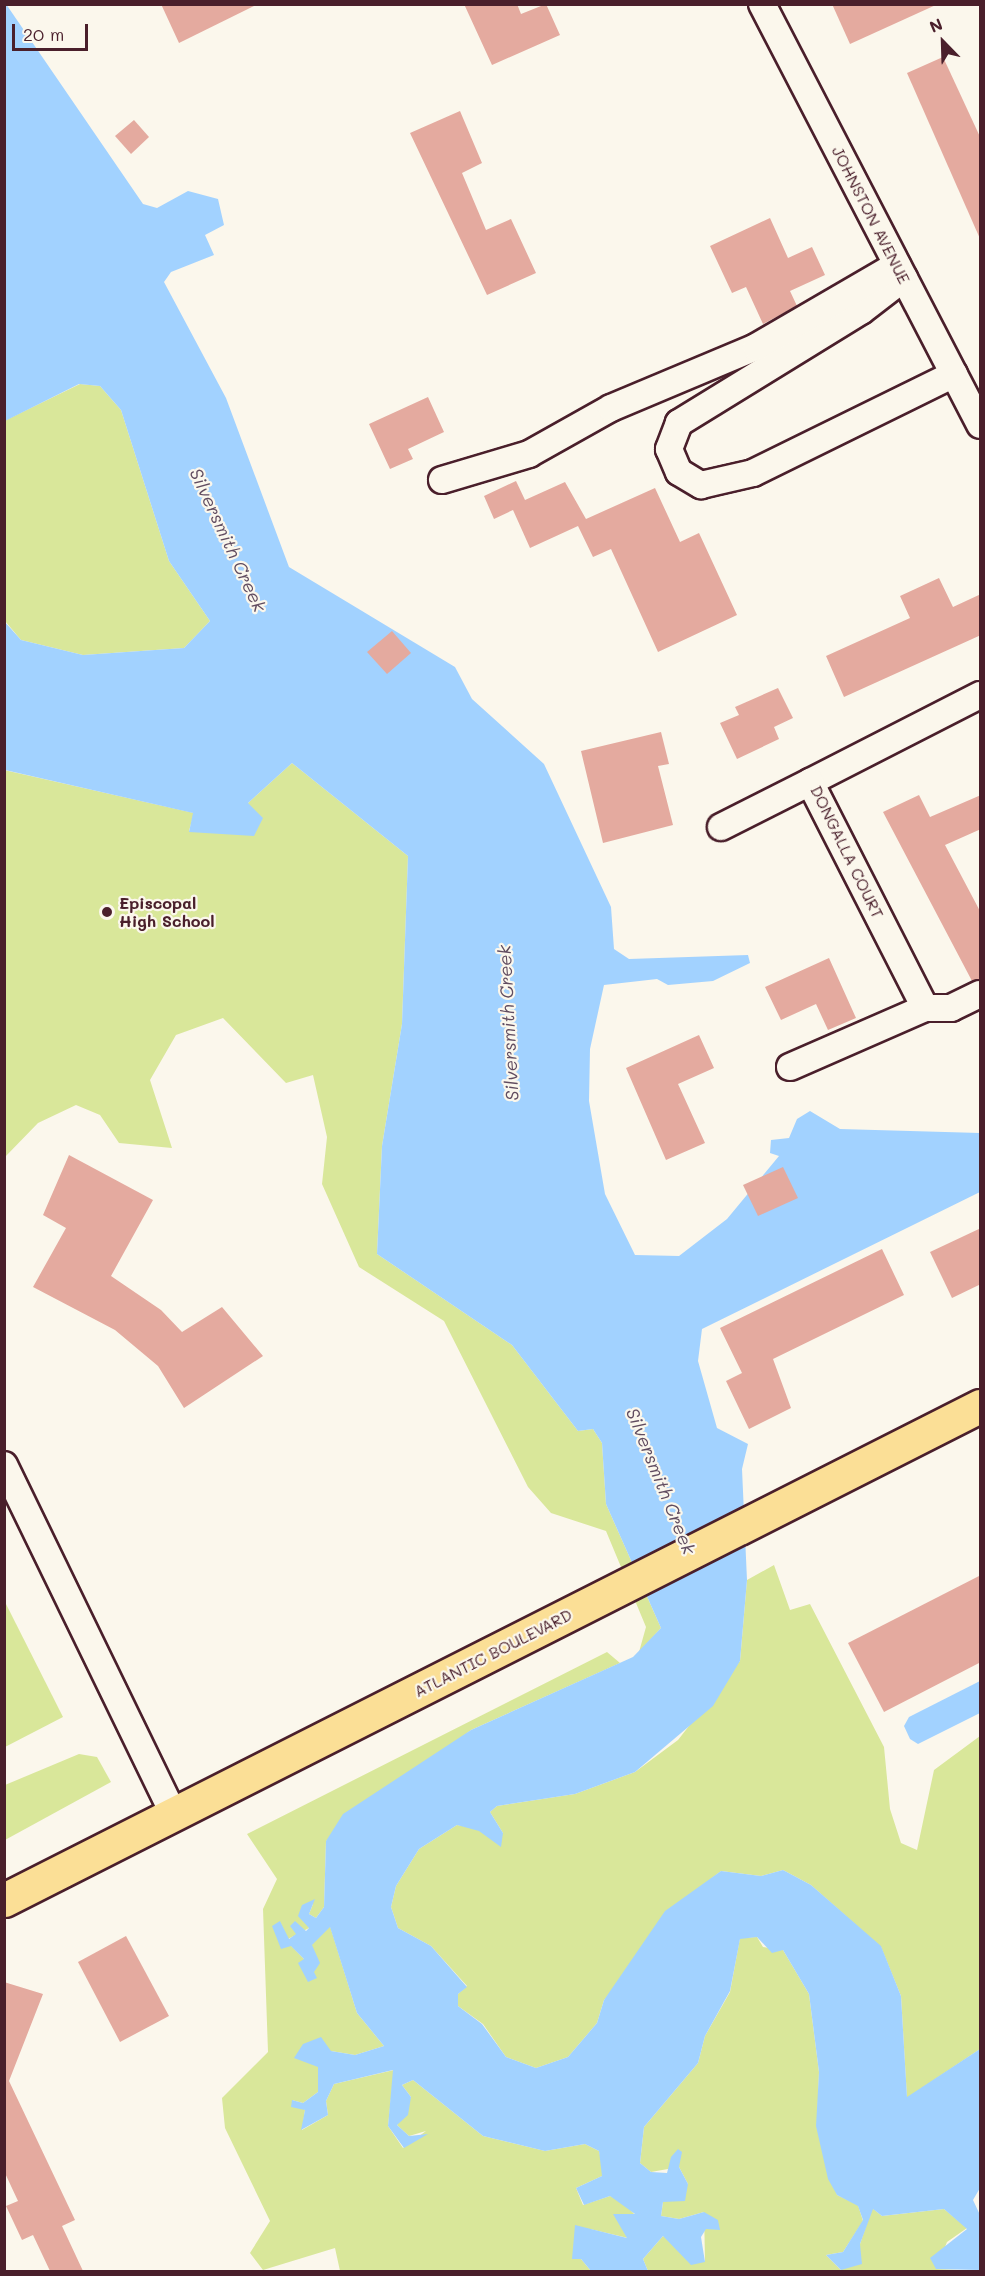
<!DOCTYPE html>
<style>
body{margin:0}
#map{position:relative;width:985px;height:2276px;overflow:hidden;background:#fbf7ec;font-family:Mali,sans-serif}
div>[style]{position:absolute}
.green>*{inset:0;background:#d9e79a}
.water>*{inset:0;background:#a2d2ff}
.building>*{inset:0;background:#e4aa9f}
.roads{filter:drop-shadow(2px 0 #4a1f2b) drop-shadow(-2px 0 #4a1f2b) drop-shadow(0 2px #4a1f2b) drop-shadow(0 -2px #4a1f2b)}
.minor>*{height:26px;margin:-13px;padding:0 13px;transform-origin:13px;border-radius:13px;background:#fbf7ec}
.major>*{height:33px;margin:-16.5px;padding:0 16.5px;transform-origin:16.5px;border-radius:16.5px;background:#fbdf96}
.dots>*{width:16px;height:16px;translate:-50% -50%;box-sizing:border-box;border:3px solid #fbf7ec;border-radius:50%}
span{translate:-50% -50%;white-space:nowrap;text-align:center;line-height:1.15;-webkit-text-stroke:4.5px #fbf7ec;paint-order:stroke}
.street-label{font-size:16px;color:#4a1f2b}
.poi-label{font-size:16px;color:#4a1f2b;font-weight:700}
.left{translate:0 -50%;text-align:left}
.water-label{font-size:18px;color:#604c60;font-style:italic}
.frame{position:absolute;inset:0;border:6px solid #4a1f2b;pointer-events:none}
.north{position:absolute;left:913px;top:12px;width:60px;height:60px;-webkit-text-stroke:4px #fbf7ec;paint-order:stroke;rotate:337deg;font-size:16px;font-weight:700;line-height:24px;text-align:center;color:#4a1f2b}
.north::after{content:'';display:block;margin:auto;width:21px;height:27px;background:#4a1f2b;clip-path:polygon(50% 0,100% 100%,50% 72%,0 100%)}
.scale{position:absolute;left:12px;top:24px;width:76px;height:27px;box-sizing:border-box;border:3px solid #4a1f2b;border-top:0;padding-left:8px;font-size:18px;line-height:21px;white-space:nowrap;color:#4a1f2b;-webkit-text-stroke:4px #fbf7ec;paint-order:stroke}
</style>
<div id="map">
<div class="green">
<div style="clip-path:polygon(80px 384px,100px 386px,121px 410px,169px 561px,210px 621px,184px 648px,83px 655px,21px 640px,5px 621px,4px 421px)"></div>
<div style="clip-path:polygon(292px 763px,408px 856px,402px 1024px,382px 1146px,377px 1254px,512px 1345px,578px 1431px,593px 1429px,602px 1443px,606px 1504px,661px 1628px,639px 1652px,646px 1627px,606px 1531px,551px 1513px,528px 1487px,444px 1321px,359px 1267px,322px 1184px,327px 1137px,313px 1075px,286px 1083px,223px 1018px,176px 1035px,150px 1080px,172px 1148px,119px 1143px,100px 1115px,76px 1105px,38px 1123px,5px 1157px,4px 770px,194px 813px,189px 831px,248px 803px)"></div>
<div style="clip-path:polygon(774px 1565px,790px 1610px,810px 1604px,884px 1747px,890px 1809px,901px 1843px,917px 1850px,934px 1770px,980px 1736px,980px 2049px,907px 2098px,901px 1996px,881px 1947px,811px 1885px,783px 1870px,761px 1876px,721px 1871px,698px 1889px,604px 2000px,597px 2023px,568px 2057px,536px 2068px,506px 2057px,483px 2024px,458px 2006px,458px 1994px,467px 1986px,431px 1946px,398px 1928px,391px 1907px,396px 1886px,419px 1849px,457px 1825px,503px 1833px,490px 1812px,497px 1806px,575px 1794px,635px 1772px,678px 1740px,740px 1661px,747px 1580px)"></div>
<div style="clip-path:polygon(5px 1602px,63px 1717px,5px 1747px,4px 1747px)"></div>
<div style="clip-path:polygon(607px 1652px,620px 1663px,471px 1730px,326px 1841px,324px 1907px,316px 1918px,309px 1914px,313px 1904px,302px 1905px,309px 1928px,288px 1939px,280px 1922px,273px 1927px,305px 1960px,299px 1963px,314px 1972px,311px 1945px,330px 1926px,357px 2013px,384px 2046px,355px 2055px,331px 2051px,319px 2067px,318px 2092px,303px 2103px,292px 2100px,305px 2110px,302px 2130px,328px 2115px,326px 2101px,334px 2084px,394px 2070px,388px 2126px,403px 2148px,426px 2131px,409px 2136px,397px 2125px,411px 2097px,402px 2085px,413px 2080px,483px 2136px,545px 2151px,585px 2144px,599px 2151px,603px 2168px,602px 2176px,576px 2188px,583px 2205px,610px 2196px,623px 2202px,635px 2215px,628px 2238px,590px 2229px,581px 2259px,591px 2271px,340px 2271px,335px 2248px,263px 2270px,250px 2253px,270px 2221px,225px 2128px,222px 2098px,268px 2052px,263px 1909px,277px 1879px,247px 1834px)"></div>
<div style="clip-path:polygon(79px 1754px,97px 1757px,111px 1782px,5px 1840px,5px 1785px)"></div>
<div style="clip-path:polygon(757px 1937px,763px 1947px,783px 1950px,809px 1994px,819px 2072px,817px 2126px,837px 2195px,858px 2205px,863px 2221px,843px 2252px,826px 2255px,841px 2270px,860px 2244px,872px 2208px,882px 2216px,944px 2209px,967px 2228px,947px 2242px,936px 2269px,980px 2271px,648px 2271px,643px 2259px,663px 2236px,705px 2261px,704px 2212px,679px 2219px,661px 2216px,663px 2202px,688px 2184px,679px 2167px,651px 2172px,640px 2163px,644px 2127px,698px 2063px,705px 2036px,730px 1992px,740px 1938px)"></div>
</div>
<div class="water">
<div style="clip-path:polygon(6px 4px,143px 204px,157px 208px,188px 191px,218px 199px,224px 225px,205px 235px,214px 255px,171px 272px,164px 282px,226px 398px,289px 567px,455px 667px,472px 699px,544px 764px,611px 907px,614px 949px,629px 959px,748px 955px,750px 963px,713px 981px,668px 985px,657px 979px,604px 985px,590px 1049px,589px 1101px,605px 1194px,635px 1255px,679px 1256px,727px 1219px,779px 1156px,770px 1153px,771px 1140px,789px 1138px,797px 1119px,810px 1111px,840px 1129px,980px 1133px,980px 1192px,702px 1329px,698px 1361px,717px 1428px,748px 1444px,742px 1469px,747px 1580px,740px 1661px,713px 1706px,635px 1772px,575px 1794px,497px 1806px,490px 1812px,503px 1833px,501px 1847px,479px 1831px,457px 1825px,419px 1849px,396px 1886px,391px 1907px,398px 1928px,431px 1946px,467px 1987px,458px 1994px,458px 2006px,482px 2024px,506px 2057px,536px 2068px,568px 2057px,597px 2023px,604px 2000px,665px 1911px,721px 1871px,761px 1876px,783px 1870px,811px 1885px,881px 1946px,901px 1996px,907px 2097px,980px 2049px,980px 2188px,973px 2200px,980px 2215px,980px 2270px,936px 2269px,930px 2258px,967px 2229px,944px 2209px,882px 2216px,873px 2209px,860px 2244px,862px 2264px,841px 2270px,826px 2255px,843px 2252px,863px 2220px,858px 2206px,837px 2195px,828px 2179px,816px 2126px,819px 2072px,809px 1994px,783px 1950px,772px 1953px,757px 1937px,740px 1939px,730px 1991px,705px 2036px,698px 2063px,644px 2127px,640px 2163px,651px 2172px,667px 2173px,671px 2157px,678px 2149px,682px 2152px,679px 2167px,688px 2184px,685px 2201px,663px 2202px,661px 2216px,679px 2219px,704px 2212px,718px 2220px,720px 2230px,706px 2229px,701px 2237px,705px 2262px,691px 2265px,663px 2236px,643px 2259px,648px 2271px,591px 2271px,581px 2259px,572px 2259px,575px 2225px,627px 2238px,613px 2214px,635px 2214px,610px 2196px,584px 2205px,576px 2188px,602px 2176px,599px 2151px,585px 2144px,545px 2151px,483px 2136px,413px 2080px,402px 2085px,411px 2097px,408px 2115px,397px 2125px,409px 2136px,428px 2134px,404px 2148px,388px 2126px,393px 2070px,334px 2084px,326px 2101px,328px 2115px,301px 2130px,305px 2110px,291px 2107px,292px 2100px,303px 2103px,318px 2092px,318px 2067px,294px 2058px,303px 2044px,321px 2037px,331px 2051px,355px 2055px,384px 2046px,357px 2013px,330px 1927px,312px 1945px,320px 1963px,314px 1972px,317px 1978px,308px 1982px,298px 1963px,304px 1959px,291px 1946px,281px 1949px,272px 1926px,280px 1921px,289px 1939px,296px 1934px,290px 1926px,295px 1921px,306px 1931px,309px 1928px,298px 1916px,302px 1905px,315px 1899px,309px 1914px,316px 1918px,324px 1907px,326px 1841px,343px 1814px,471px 1730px,633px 1657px,661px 1628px,606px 1504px,602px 1443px,593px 1429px,578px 1431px,512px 1345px,377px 1254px,382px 1146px,402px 1024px,408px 856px,292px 763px,248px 803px,263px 818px,254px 836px,189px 832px,193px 813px,5px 770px,4px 621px,21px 640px,83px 655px,184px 648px,210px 621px,169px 561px,121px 410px,100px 386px,79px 384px,5px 421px)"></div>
<div style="clip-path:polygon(980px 1681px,980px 1713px,918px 1744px,910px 1739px,904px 1726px,909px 1717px)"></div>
</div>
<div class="building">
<div style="clip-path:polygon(161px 4px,258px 4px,179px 43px)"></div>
<div style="clip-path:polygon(464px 4px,517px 4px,521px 14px,546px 4px,560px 35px,492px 65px)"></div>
<div style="clip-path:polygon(832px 4px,938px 4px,850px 44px)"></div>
<div style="clip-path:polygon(943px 57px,981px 139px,981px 241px,907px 73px)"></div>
<div style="clip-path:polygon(460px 111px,482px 163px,462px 173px,486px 230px,511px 219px,536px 273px,487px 295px,410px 133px)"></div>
<div style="clip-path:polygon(134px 120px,149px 137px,131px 154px,115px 136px)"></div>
<div style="clip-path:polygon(770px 218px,788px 258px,812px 247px,825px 275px,790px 291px,797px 306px,763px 324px,746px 287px,732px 293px,710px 246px)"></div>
<div style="clip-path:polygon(428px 397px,444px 432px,408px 449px,413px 459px,390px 469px,369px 424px)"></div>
<div style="clip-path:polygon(516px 481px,525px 500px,565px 482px,586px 519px,655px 488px,680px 542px,699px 533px,737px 615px,658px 652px,611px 549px,593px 557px,578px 526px,530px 548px,513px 510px,494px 519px,484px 496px)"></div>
<div style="clip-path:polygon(939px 578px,953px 607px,981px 594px,981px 635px,844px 697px,826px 656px,910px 618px,900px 596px)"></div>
<div style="clip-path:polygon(392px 631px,411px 653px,387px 674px,367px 652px)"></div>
<div style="clip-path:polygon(778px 688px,793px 718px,774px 727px,779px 739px,737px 759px,720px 723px,739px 715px,735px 707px)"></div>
<div style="clip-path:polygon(661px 732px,669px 764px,658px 766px,673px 825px,603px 843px,581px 751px)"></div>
<div style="clip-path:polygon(919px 795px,930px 817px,981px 795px,981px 829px,945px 845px,981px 913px,981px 979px,972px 981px,883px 812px)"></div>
<div style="clip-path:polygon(829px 958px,856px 1018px,828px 1030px,816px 1004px,781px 1020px,765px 987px)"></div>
<div style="clip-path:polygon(699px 1035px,714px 1068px,678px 1084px,705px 1143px,666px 1160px,626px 1068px)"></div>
<div style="clip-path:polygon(69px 1155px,153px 1200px,111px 1276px,161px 1310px,182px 1332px,222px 1307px,263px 1356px,184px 1408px,158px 1366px,115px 1330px,33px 1287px,66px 1228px,43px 1215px)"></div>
<div style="clip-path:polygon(783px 1167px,798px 1198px,758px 1216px,743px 1185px)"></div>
<div style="clip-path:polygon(981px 1228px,981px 1284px,952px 1298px,930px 1252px)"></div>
<div style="clip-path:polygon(882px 1249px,904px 1295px,773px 1359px,791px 1408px,749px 1429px,726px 1381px,742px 1373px,720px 1328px)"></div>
<div style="clip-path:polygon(981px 1575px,981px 1662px,884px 1712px,848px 1643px)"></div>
<div style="clip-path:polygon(126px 1936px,169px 2016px,120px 2042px,78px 1962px)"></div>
<div style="clip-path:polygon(4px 1982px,43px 1994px,9px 2081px,75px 2220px,62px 2226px,83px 2271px,50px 2271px,33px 2235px,22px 2240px,6px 2206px,18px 2201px,4px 2171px)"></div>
</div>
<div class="roads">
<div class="minor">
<div style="left:762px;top:4px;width:474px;rotate:62.6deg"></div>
<div style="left:904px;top:278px;width:54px;rotate:142.5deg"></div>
<div style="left:861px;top:311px;width:214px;rotate:148.4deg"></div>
<div style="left:679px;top:423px;width:28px;rotate:111deg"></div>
<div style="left:669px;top:449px;width:25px;rotate:67deg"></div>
<div style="left:679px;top:472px;width:26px;rotate:31deg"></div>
<div style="left:701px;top:485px;width:53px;rotate:-13deg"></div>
<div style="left:753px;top:473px;width:224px;rotate:-26.2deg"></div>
<div style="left:442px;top:480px;width:91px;rotate:-16.6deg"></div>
<div style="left:529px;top:454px;width:94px;rotate:-29.3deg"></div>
<div style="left:611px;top:408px;width:157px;rotate:-22.8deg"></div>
<div style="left:756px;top:347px;width:163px;rotate:-30.2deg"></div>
<div style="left:980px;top:695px;width:191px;rotate:152.9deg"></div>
<div style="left:810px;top:782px;width:254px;rotate:63deg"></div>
<div style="left:925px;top:1008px;width:26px"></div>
<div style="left:951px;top:1008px;width:32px;rotate:-26deg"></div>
<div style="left:721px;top:827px;width:100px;rotate:-26.8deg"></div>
<div style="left:790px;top:1067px;width:147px;rotate:-23.6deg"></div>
<div style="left:4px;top:1465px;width:389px;rotate:64.1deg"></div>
</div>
<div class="major">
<div style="left:4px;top:1900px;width:1094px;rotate:-26.85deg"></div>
</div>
</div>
<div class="dots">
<div style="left:107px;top:912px;background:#4a1f2b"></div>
</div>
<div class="street-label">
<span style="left:871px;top:215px;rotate:63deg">JOHNSTON AVENUE</span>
<span style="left:847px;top:852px;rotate:64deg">DONGALLA COURT</span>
<span style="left:493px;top:1653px;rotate:-27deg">ATLANTIC BOULEVARD</span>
</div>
<div class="poi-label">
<span class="left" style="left:119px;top:912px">Episcopal<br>High School</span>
</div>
<div class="water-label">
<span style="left:228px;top:540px;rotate:65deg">Silversmith Creek</span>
<span style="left:508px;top:1023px;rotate:-93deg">Silversmith Creek</span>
<span style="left:661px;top:1481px;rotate:68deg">Silversmith Creek</span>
</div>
<div class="frame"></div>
<div class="north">N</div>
<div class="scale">20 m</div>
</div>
